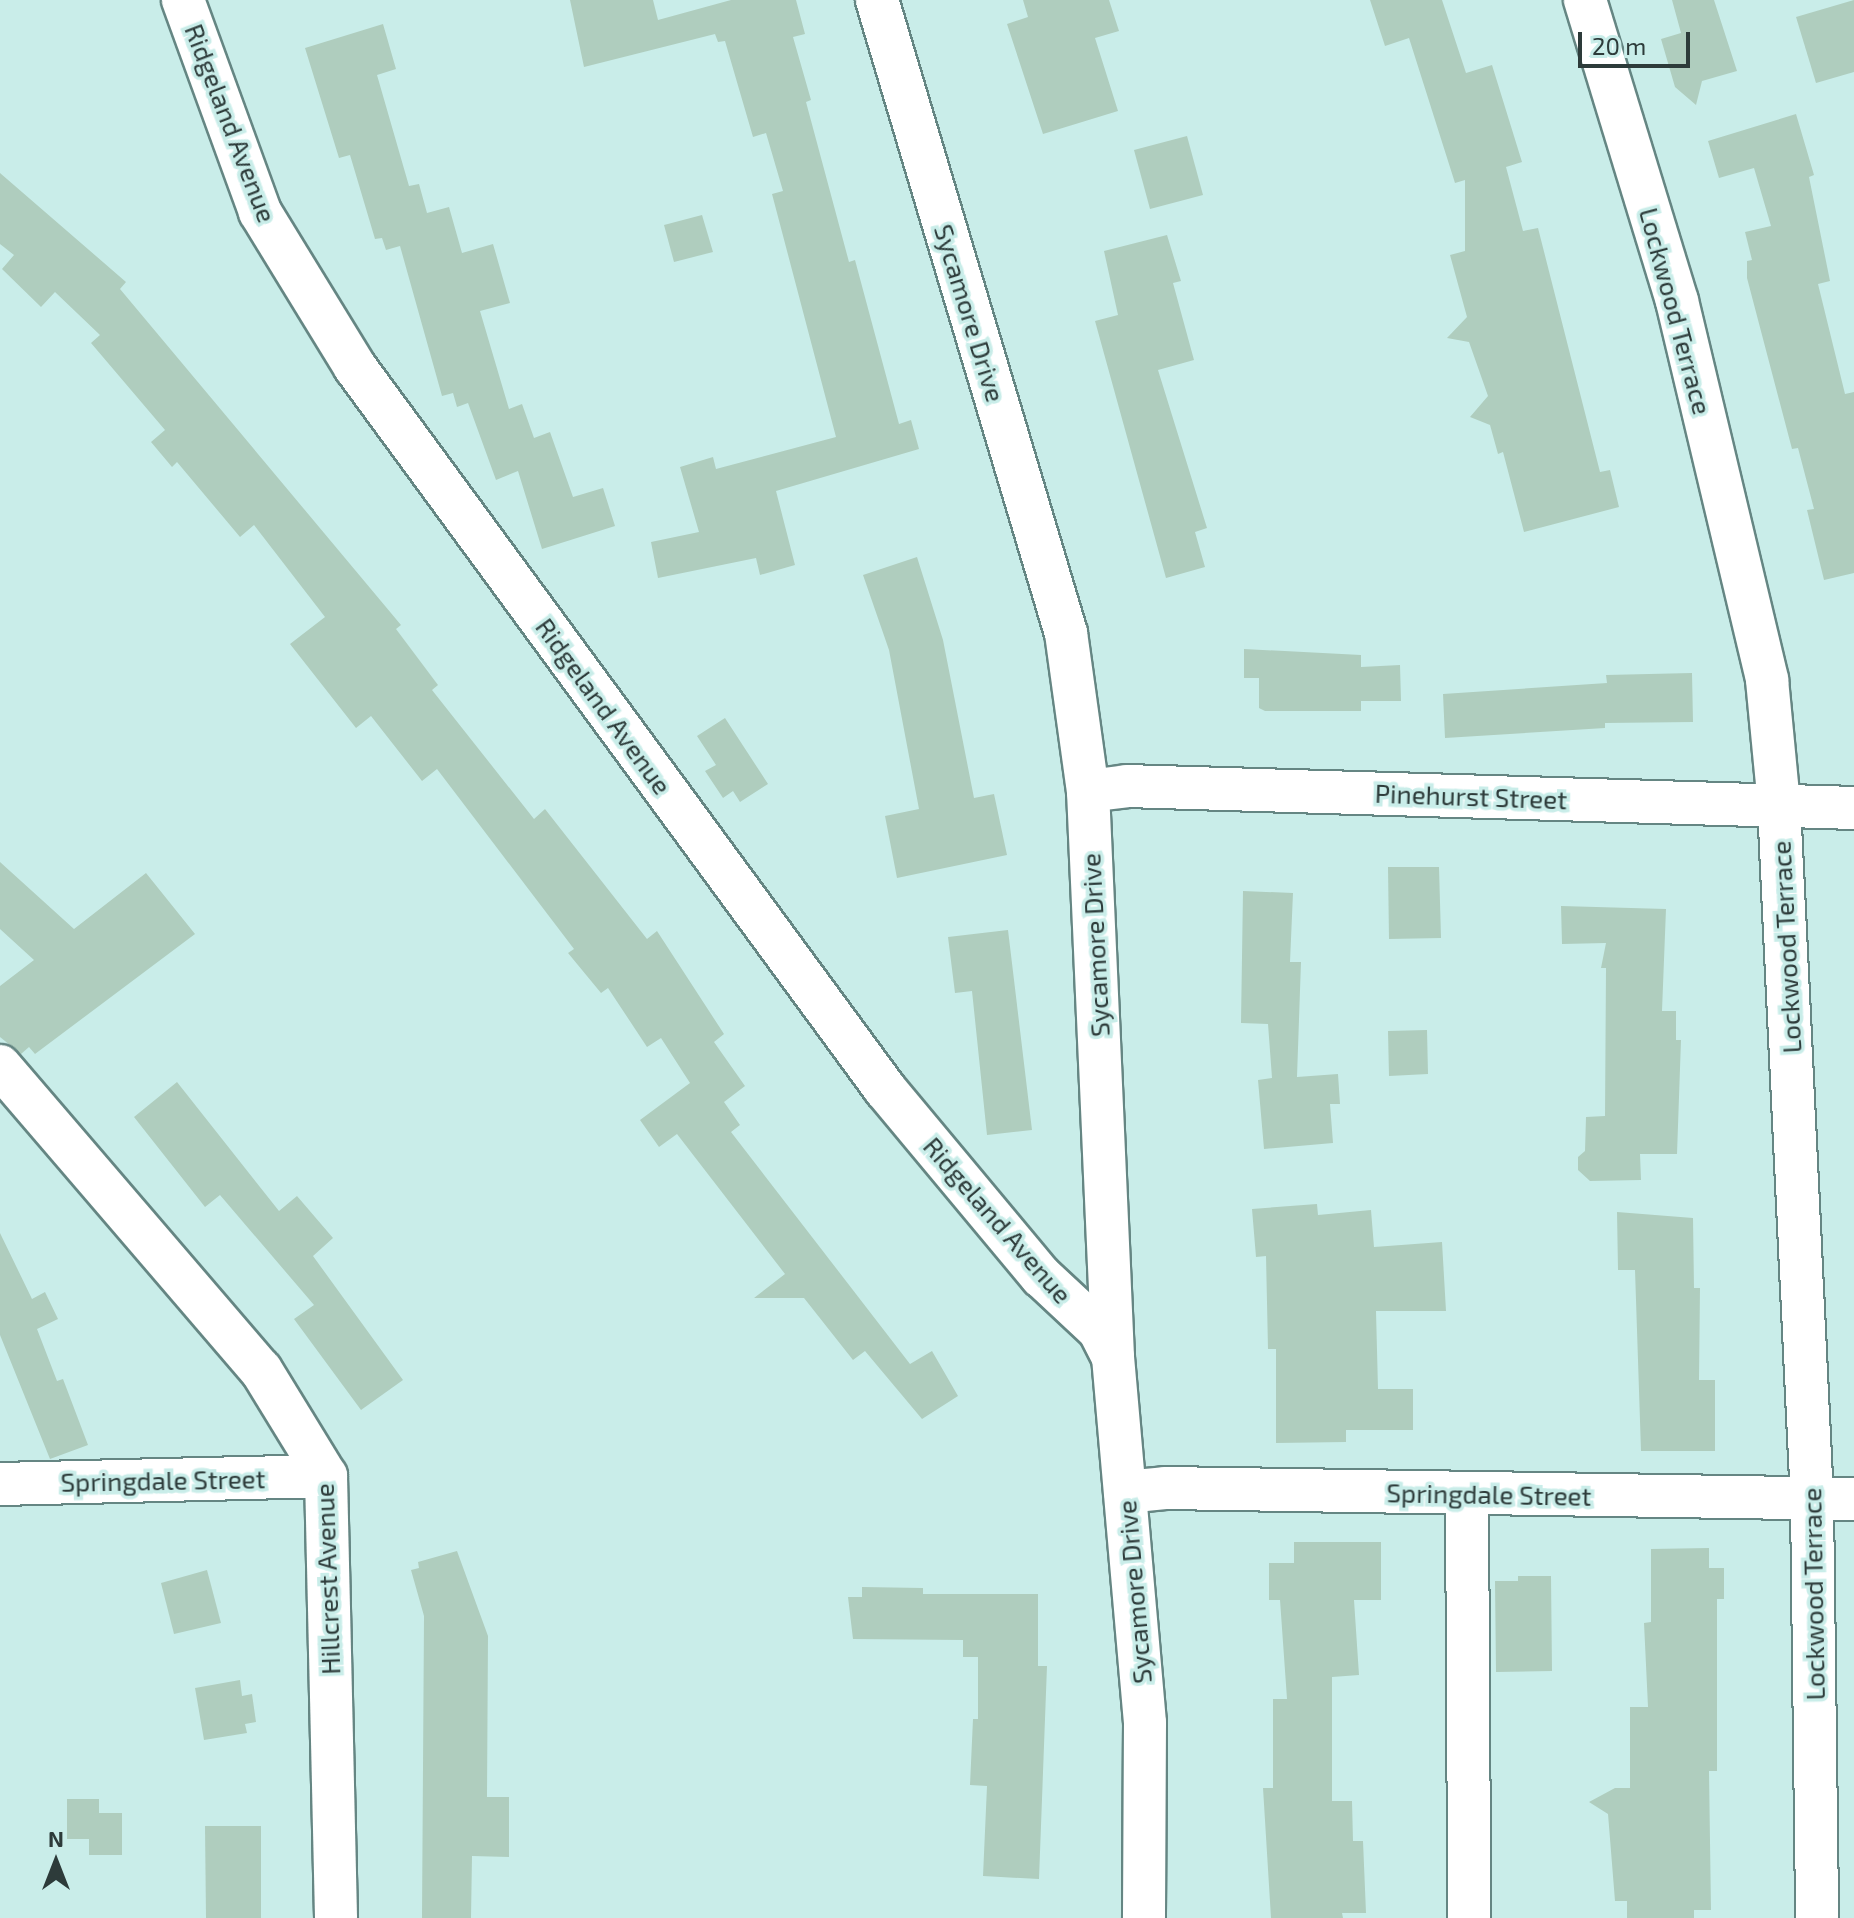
<!DOCTYPE html>
<style>
body{margin:0}
#map{position:relative;width:1854px;height:1918px;overflow:hidden;background:#c9ede9;font-family:"Exo 2",sans-serif}
div>[style]{position:absolute}
.building>*{inset:0;background:#afcdbe}
.roads{filter:drop-shadow(2px 0 #658683) drop-shadow(-2px 0 #658683) drop-shadow(0 2px #658683) drop-shadow(0 -2px #658683)}
.minor>*{height:42px;margin:-21px;padding:0 21px;transform-origin:21px;border-radius:21px;background:#fff}
span{translate:-50% -50%;white-space:nowrap;text-align:center;line-height:1.15;-webkit-text-stroke:7px #c9ede9;paint-order:stroke}
.street-label{font-size:26px;color:#2d3b3a}
.north{position:absolute;left:16px;top:1822px;width:80px;height:80px;-webkit-text-stroke:6px #c9ede9;paint-order:stroke;rotate:0deg;font-size:22px;font-weight:700;line-height:32px;text-align:center;color:#2d3b3a}
.north::after{content:'';display:block;margin:auto;width:28px;height:36px;background:#2d3b3a;clip-path:polygon(50% 0,100% 100%,50% 72%,0 100%)}
.scale{position:absolute;left:1578px;top:32px;width:112px;height:36px;box-sizing:border-box;border:4px solid #2d3b3a;border-top:0;padding-left:10px;font-size:24px;line-height:28px;white-space:nowrap;color:#2d3b3a;-webkit-text-stroke:6px #c9ede9;paint-order:stroke}
</style>
<div id="map">
<div class="building">
<div style="clip-path:polygon(570px 0,653px 0,658px 20px,731px 0,796px 0,805px 34px,793px 37px,811px 100px,806px 102px,849px 262px,855px 260px,899px 424px,911px 420px,919px 449px,776px 491px,795px 565px,760px 575px,756px 558px,658px 578px,651px 542px,699px 532px,680px 467px,713px 457px,716px 469px,836px 437px,772px 194px,783px 191px,766px 133px,753px 137px,725px 41px,718px 42px,715px 34px,584px 67px)"></div>
<div style="clip-path:polygon(1023px 0,1109px 0,1119px 31px,1095px 38px,1118px 111px,1043px 134px,1007px 24px,1028px 17px)"></div>
<div style="clip-path:polygon(1370px 0,1442px 0,1466px 73px,1492px 65px,1522px 162px,1506px 167px,1523px 231px,1538px 228px,1600px 472px,1610px 470px,1619px 507px,1524px 532px,1503px 452px,1498px 454px,1490px 425px,1470px 417px,1488px 396px,1469px 342px,1447px 338px,1467px 317px,1450px 255px,1465px 251px,1465px 180px,1455px 183px,1409px 38px,1385px 46px)"></div>
<div style="clip-path:polygon(1672px 0,1714px 0,1737px 71px,1702px 81px,1696px 105px,1675px 87px,1661px 39px,1681px 33px)"></div>
<div style="clip-path:polygon(1854px 0,1854px 72px,1816px 83px,1796px 17px)"></div>
<div style="clip-path:polygon(383px 24px,396px 69px,377px 75px,409px 186px,419px 184px,427px 213px,449px 207px,462px 253px,493px 244px,510px 303px,480px 311px,509px 409px,522px 404px,534px 438px,550px 432px,573px 497px,603px 488px,615px 526px,542px 549px,518px 471px,496px 480px,468px 403px,457px 407px,453px 393px,442px 396px,400px 246px,386px 250px,382px 238px,375px 239px,350px 155px,339px 158px,305px 48px)"></div>
<div style="clip-path:polygon(1796px 114px,1814px 175px,1809px 177px,1830px 281px,1818px 284px,1845px 394px,1854px 392px,1854px 573px,1824px 580px,1807px 510px,1814px 509px,1798px 448px,1792px 449px,1747px 278px,1747px 261px,1752px 260px,1745px 232px,1771px 226px,1754px 168px,1719px 178px,1708px 141px)"></div>
<div style="clip-path:polygon(1187px 136px,1203px 195px,1150px 209px,1134px 150px)"></div>
<div style="clip-path:polygon(0 173px,126px 282px,120px 289px,401px 625px,396px 629px,438px 685px,432px 690px,534px 819px,545px 809px,647px 939px,657px 931px,724px 1034px,714px 1042px,745px 1086px,724px 1102px,740px 1125px,731px 1132px,910px 1364px,932px 1351px,958px 1396px,922px 1419px,865px 1351px,853px 1360px,804px 1298px,754px 1298px,785px 1274px,677px 1134px,659px 1147px,640px 1120px,690px 1083px,661px 1038px,647px 1047px,608px 988px,601px 993px,568px 953px,574px 949px,437px 769px,422px 781px,371px 716px,356px 728px,290px 644px,325px 617px,254px 525px,240px 537px,177px 462px,172px 467px,151px 442px,165px 430px,91px 343px,100px 335px,55px 292px,41px 307px,2px 269px,14px 255px,0 244px)"></div>
<div style="clip-path:polygon(702px 215px,713px 252px,674px 262px,664px 225px)"></div>
<div style="clip-path:polygon(1167px 235px,1181px 281px,1173px 283px,1194px 360px,1158px 370px,1207px 528px,1195px 532px,1205px 567px,1166px 578px,1095px 321px,1118px 315px,1104px 251px)"></div>
<div style="clip-path:polygon(917px 557px,943px 640px,974px 798px,994px 794px,1007px 855px,897px 878px,885px 816px,919px 809px,889px 650px,863px 575px)"></div>
<div style="clip-path:polygon(1244px 649px,1361px 655px,1361px 667px,1400px 665px,1401px 701px,1361px 701px,1361px 711px,1265px 711px,1259px 708px,1259px 678px,1244px 678px)"></div>
<div style="clip-path:polygon(1692px 673px,1693px 722px,1605px 723px,1605px 728px,1445px 738px,1443px 694px,1607px 683px,1606px 675px)"></div>
<div style="clip-path:polygon(725px 718px,768px 784px,740px 802px,733px 791px,723px 798px,705px 771px,716px 765px,697px 736px)"></div>
<div style="clip-path:polygon(0 862px,74px 929px,146px 873px,195px 934px,35px 1054px,29px 1047px,21px 1054px,0 1037px,0 986px,34px 960px,0 929px)"></div>
<div style="clip-path:polygon(1388px 867px,1439px 867px,1441px 938px,1389px 939px)"></div>
<div style="clip-path:polygon(1243px 891px,1293px 893px,1290px 962px,1301px 962px,1297px 1077px,1338px 1074px,1340px 1104px,1330px 1104px,1333px 1143px,1264px 1149px,1258px 1080px,1272px 1078px,1268px 1024px,1241px 1023px)"></div>
<div style="clip-path:polygon(1561px 906px,1666px 909px,1662px 1011px,1676px 1011px,1676px 1040px,1681px 1040px,1677px 1154px,1640px 1154px,1641px 1180px,1590px 1181px,1578px 1170px,1578px 1157px,1585px 1151px,1586px 1117px,1605px 1116px,1606px 968px,1601px 968px,1606px 943px,1562px 944px)"></div>
<div style="clip-path:polygon(1008px 930px,1032px 1130px,987px 1135px,972px 991px,955px 993px,948px 937px)"></div>
<div style="clip-path:polygon(1427px 1030px,1428px 1074px,1389px 1076px,1388px 1031px)"></div>
<div style="clip-path:polygon(177px 1082px,279px 1211px,297px 1196px,333px 1238px,313px 1256px,403px 1380px,361px 1410px,294px 1319px,314px 1305px,220px 1195px,205px 1207px,134px 1117px)"></div>
<div style="clip-path:polygon(1317px 1204px,1318px 1215px,1371px 1210px,1374px 1247px,1442px 1242px,1446px 1311px,1376px 1311px,1378px 1389px,1413px 1389px,1413px 1430px,1346px 1430px,1346px 1442px,1276px 1443px,1276px 1349px,1268px 1349px,1266px 1256px,1256px 1257px,1252px 1209px)"></div>
<div style="clip-path:polygon(1617px 1212px,1693px 1218px,1694px 1288px,1700px 1288px,1699px 1380px,1715px 1380px,1715px 1451px,1641px 1451px,1635px 1270px,1618px 1270px)"></div>
<div style="clip-path:polygon(0 1233px,32px 1299px,45px 1292px,58px 1319px,37px 1329px,57px 1381px,63px 1379px,88px 1445px,50px 1459px,0 1335px)"></div>
<div style="clip-path:polygon(1294px 1542px,1381px 1542px,1381px 1600px,1354px 1600px,1359px 1675px,1332px 1677px,1332px 1801px,1352px 1801px,1353px 1841px,1363px 1841px,1366px 1913px,1342px 1913px,1343px 1918px,1271px 1918px,1263px 1788px,1273px 1788px,1273px 1699px,1287px 1699px,1280px 1600px,1269px 1600px,1269px 1563px,1294px 1563px)"></div>
<div style="clip-path:polygon(1709px 1548px,1709px 1568px,1724px 1568px,1724px 1599px,1717px 1599px,1717px 1771px,1709px 1771px,1711px 1910px,1694px 1910px,1694px 1918px,1627px 1918px,1627px 1901px,1615px 1901px,1608px 1814px,1589px 1802px,1615px 1788px,1630px 1788px,1630px 1707px,1648px 1707px,1644px 1623px,1651px 1622px,1651px 1549px)"></div>
<div style="clip-path:polygon(457px 1551px,488px 1636px,487px 1797px,509px 1797px,509px 1857px,472px 1856px,471px 1918px,422px 1918px,424px 1616px,411px 1570px,419px 1568px,418px 1562px)"></div>
<div style="clip-path:polygon(207px 1570px,221px 1623px,174px 1634px,161px 1583px)"></div>
<div style="clip-path:polygon(1518px 1576px,1551px 1576px,1552px 1671px,1496px 1672px,1495px 1581px,1518px 1581px)"></div>
<div style="clip-path:polygon(862px 1587px,923px 1588px,923px 1594px,1038px 1594px,1038px 1666px,1047px 1666px,1039px 1879px,983px 1876px,987px 1786px,970px 1785px,973px 1719px,978px 1719px,978px 1657px,963px 1657px,963px 1640px,853px 1639px,848px 1597px,862px 1597px)"></div>
<div style="clip-path:polygon(240px 1680px,242px 1696px,252px 1694px,256px 1722px,245px 1724px,247px 1733px,204px 1740px,195px 1688px)"></div>
<div style="clip-path:polygon(67px 1799px,99px 1799px,99px 1813px,122px 1813px,122px 1855px,89px 1855px,89px 1839px,67px 1839px)"></div>
<div style="clip-path:polygon(205px 1826px,261px 1826px,261px 1918px,206px 1918px)"></div>
</div>
<div class="roads">
<div class="minor">
<div style="left:183px;top:0;width:226px;rotate:70deg"></div>
<div style="left:260px;top:212px;width:182px;rotate:58.5deg"></div>
<div style="left:355px;top:367px;width:896px;rotate:53.72deg"></div>
<div style="left:885px;top:1089px;width:244px;rotate:50.2deg"></div>
<div style="left:1041px;top:1276px;width:79px;rotate:43deg"></div>
<div style="left:1099px;top:1330px;width:30px;rotate:63deg"></div>
<div style="left:877px;top:0;width:661px;rotate:73.38deg"></div>
<div style="left:1066px;top:633px;width:160px;rotate:82.1deg"></div>
<div style="left:1088px;top:791px;width:567px;rotate:87.47deg"></div>
<div style="left:1113px;top:1357px;width:367px;rotate:85deg"></div>
<div style="left:1145px;top:1723px;width:195px;rotate:90.3deg"></div>
<div style="left:1585px;top:0;width:315px;rotate:73deg"></div>
<div style="left:1677px;top:301px;width:390px;rotate:76.6deg"></div>
<div style="left:1767px;top:680px;width:126px;rotate:84.5deg"></div>
<div style="left:1779px;top:805px;width:696px;rotate:87.28deg"></div>
<div style="left:1812px;top:1500px;width:418px;rotate:89.3deg"></div>
<div style="left:1088px;top:791px;width:38px;rotate:-7deg"></div>
<div style="left:1126px;top:786px;width:728px;rotate:1.73deg"></div>
<div style="left:0;top:1066px;width:401px;rotate:49.4deg"></div>
<div style="left:261px;top:1370px;width:124px;rotate:58.5deg"></div>
<div style="left:326px;top:1476px;width:442px;rotate:88.7deg"></div>
<div style="left:0;top:1484px;width:326px;rotate:-1.4deg"></div>
<div style="left:1125px;top:1492px;width:40px;rotate:-5.7deg"></div>
<div style="left:1165px;top:1488px;width:689px;rotate:0.91deg"></div>
<div style="left:1467px;top:1493px;width:425px;rotate:89.7deg"></div>
</div>
</div>
<div class="street-label">
<span style="left:231px;top:123px;rotate:69deg">Ridgeland Avenue</span>
<span style="left:1676px;top:311px;rotate:75deg">Lockwood Terrace</span>
<span style="left:970px;top:313px;rotate:73deg">Sycamore Drive</span>
<span style="left:604px;top:706px;rotate:54deg">Ridgeland Avenue</span>
<span style="left:1471px;top:796px;rotate:2deg">Pinehurst Street</span>
<span style="left:1095px;top:945px;rotate:-93deg">Sycamore Drive</span>
<span style="left:1786px;top:947px;rotate:-93deg">Lockwood Terrace</span>
<span style="left:998px;top:1220px;rotate:49deg">Ridgeland Avenue</span>
<span style="left:163px;top:1480px;rotate:-1deg">Springdale Street</span>
<span style="left:1489px;top:1494px;rotate:1deg">Springdale Street</span>
<span style="left:327px;top:1579px;rotate:-92deg">Hillcrest Avenue</span>
<span style="left:1134px;top:1592px;rotate:-95deg">Sycamore Drive</span>
<span style="left:1813px;top:1594px;rotate:-91deg">Lockwood Terrace</span>
</div>
<div class="north">N</div>
<div class="scale">20 m</div>
</div>
